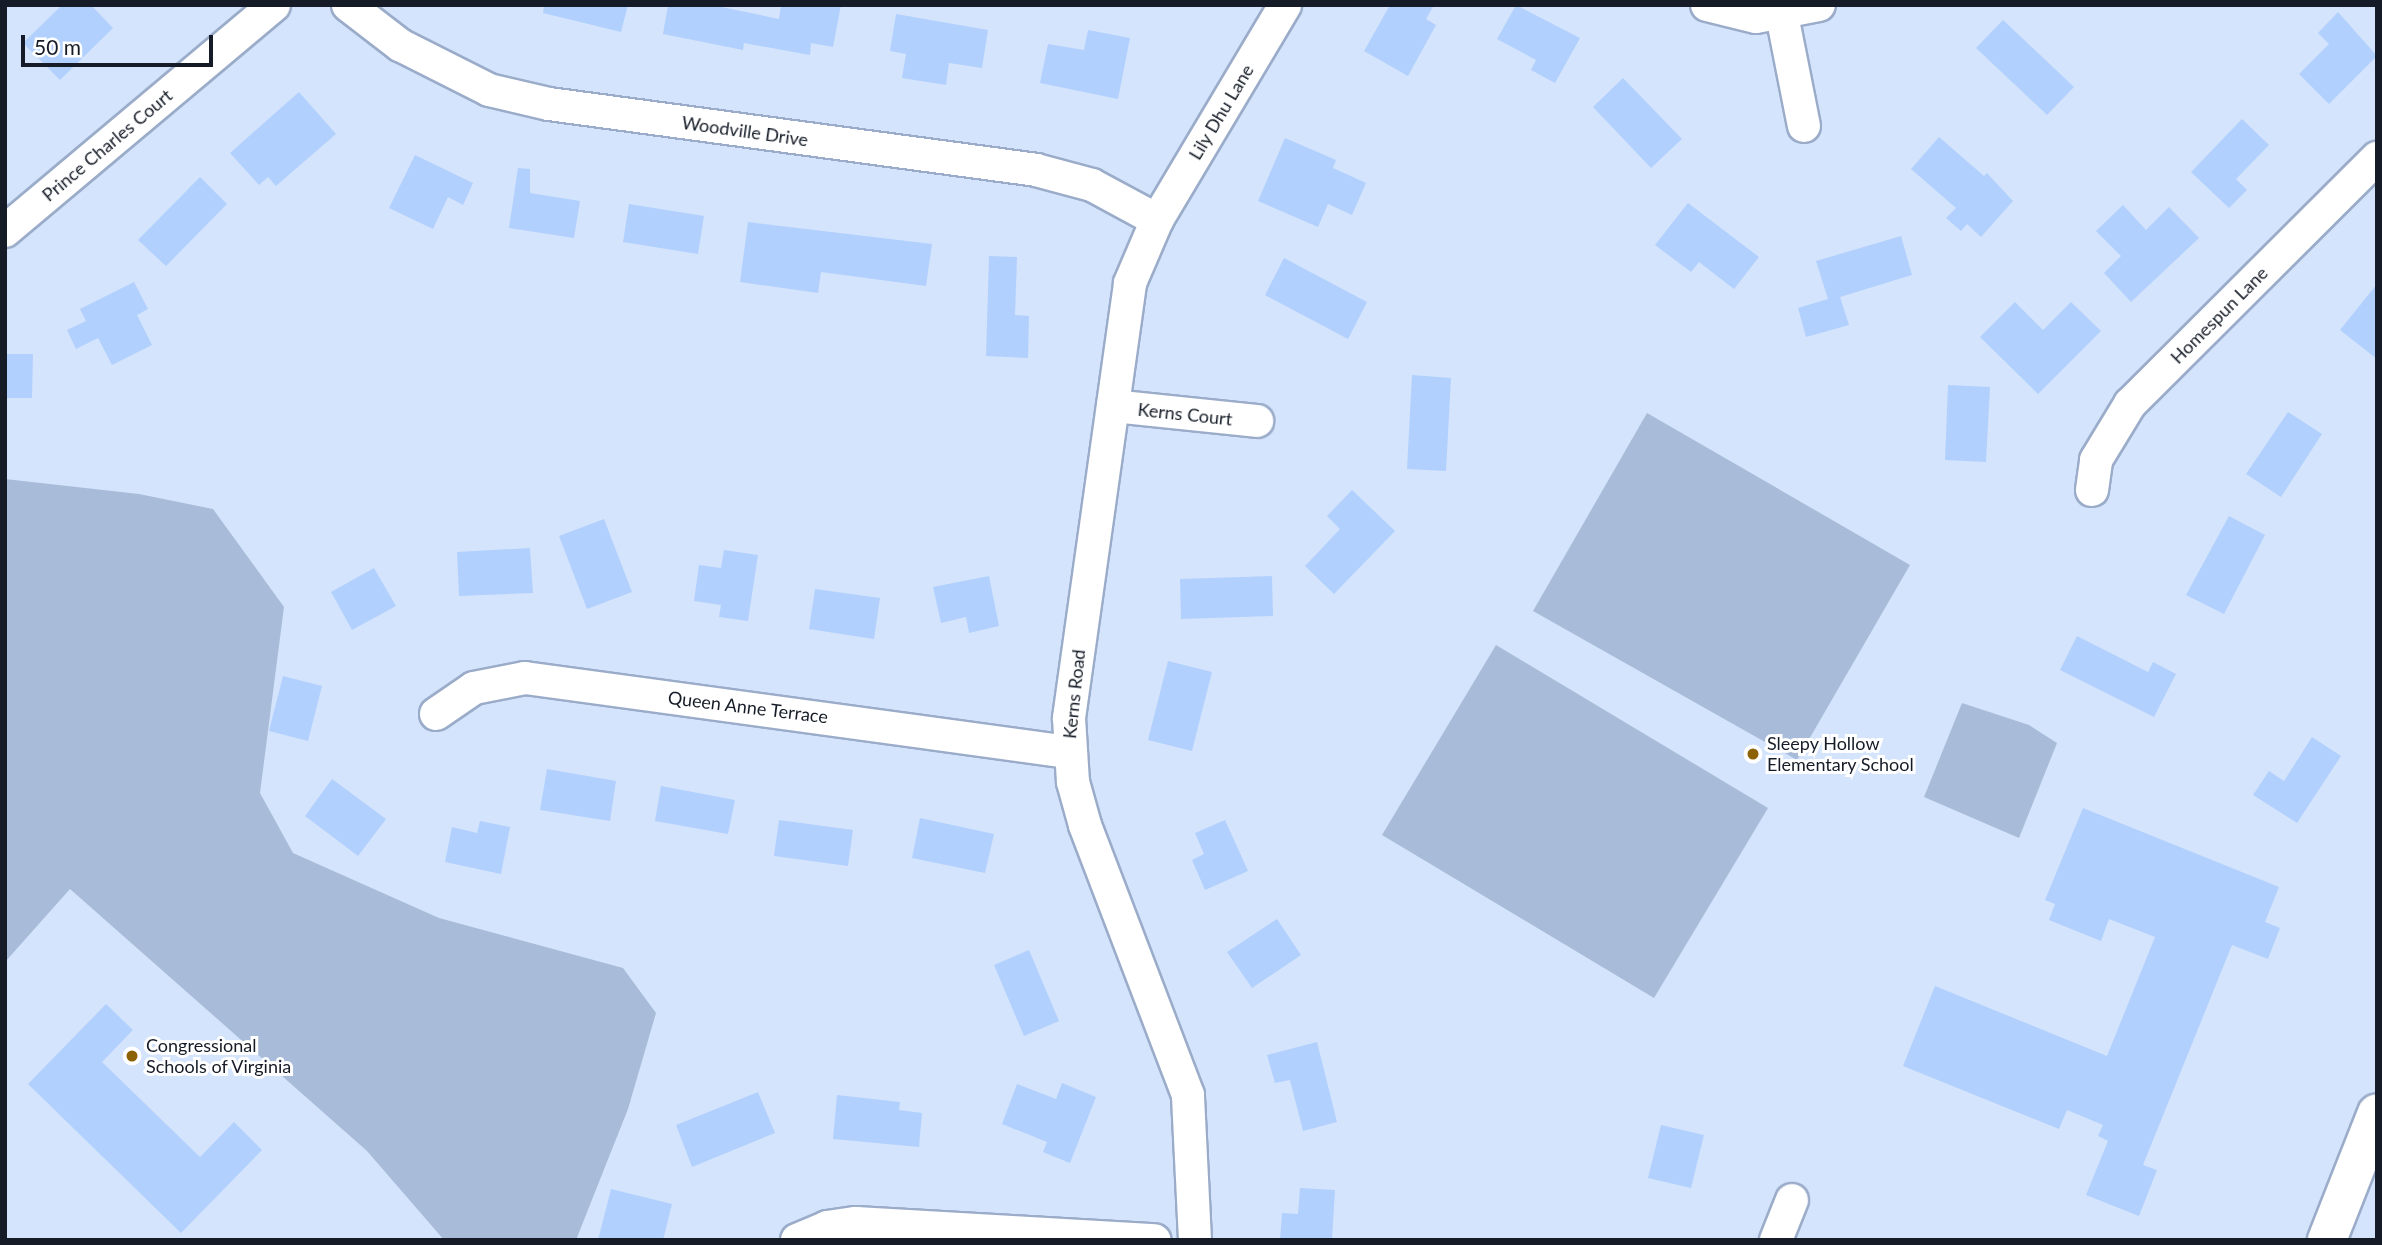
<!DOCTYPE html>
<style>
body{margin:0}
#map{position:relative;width:2382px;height:1245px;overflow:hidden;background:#d4e4fc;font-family:Lato,sans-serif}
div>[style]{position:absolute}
.green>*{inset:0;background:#a8bcd9}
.building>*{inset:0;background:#b2d0fd}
.roads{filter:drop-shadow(2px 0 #9aacc9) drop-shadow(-2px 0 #9aacc9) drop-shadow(0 2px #9aacc9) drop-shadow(0 -2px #9aacc9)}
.street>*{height:32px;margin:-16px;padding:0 16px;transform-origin:16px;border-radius:16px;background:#fff}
.secondary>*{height:38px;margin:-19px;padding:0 19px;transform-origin:19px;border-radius:19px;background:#fff}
.dots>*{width:19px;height:19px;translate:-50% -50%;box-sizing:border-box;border:4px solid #fff;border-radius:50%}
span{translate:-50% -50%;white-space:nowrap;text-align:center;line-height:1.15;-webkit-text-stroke:6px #fff;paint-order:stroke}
.street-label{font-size:18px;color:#151c27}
.poi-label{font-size:18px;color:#151c27}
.left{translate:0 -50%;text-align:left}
.frame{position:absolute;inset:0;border:7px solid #151c27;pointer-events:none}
.scale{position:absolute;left:21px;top:35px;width:192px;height:32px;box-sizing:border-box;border:4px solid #151c27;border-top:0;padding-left:9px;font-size:21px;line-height:24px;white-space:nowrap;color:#151c27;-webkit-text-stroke:5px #fff;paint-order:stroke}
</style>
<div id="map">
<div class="green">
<div style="clip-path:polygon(1647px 413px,1910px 565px,1797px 760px,1533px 611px)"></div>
<div style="clip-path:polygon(5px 479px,139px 494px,213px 509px,284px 607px,260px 793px,293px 853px,439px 918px,623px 968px,656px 1013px,628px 1109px,576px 1240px,444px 1240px,367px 1151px,70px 889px,5px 962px)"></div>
<div style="clip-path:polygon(1496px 645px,1768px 808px,1654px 998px,1382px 835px)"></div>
<div style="clip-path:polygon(1962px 703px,2029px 725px,2057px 743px,2019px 838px,1924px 797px)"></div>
</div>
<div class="building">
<div style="clip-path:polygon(62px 5px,91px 5px,113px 28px,60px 80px,23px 43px)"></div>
<div style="clip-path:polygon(544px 5px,628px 5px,621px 32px,543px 13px)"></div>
<div style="clip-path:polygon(668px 5px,712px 5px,779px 19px,781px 5px,841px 5px,833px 47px,811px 43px,810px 55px,744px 43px,743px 50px,663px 34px)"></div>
<div style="clip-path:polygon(1390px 5px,1434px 5px,1426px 19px,1436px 25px,1408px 76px,1364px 51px)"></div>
<div style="clip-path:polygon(1516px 5px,1580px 38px,1555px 83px,1531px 70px,1536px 60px,1497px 39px)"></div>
<div style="clip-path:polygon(2338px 12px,2377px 56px,2329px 104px,2299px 74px,2329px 44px,2318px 33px)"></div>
<div style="clip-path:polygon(896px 14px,988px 30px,982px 68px,949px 63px,946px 85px,902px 78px,906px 54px,890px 51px)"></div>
<div style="clip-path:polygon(2003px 20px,2074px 87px,2047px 115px,1976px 48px)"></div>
<div style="clip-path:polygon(1088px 30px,1130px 38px,1118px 99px,1040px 83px,1048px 44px,1084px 50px)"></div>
<div style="clip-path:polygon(1623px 78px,1682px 139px,1651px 168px,1593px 107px)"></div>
<div style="clip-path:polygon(299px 92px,336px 134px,276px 186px,268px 177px,259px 185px,230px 153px)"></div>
<div style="clip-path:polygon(2242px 119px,2269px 145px,2236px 179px,2247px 190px,2229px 208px,2191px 172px)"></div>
<div style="clip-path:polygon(1939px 137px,1984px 176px,1987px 173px,2013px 201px,1981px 237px,1967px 224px,1961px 231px,1946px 218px,1956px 208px,1911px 169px)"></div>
<div style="clip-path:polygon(1285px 138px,1336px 160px,1333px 168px,1366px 183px,1352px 215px,1328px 204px,1318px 227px,1258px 201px)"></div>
<div style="clip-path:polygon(415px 155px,473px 183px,463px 205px,448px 197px,433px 229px,389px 208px)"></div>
<div style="clip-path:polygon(518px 168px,530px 169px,530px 193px,580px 201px,574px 238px,509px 228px)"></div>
<div style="clip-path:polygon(200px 177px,227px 204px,166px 266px,138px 240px)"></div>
<div style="clip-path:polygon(1688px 203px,1759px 257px,1734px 289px,1699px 262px,1691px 272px,1655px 245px)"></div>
<div style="clip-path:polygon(629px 204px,704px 216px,698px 254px,623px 242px)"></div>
<div style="clip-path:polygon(2123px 205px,2146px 230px,2169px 207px,2199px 238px,2131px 302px,2104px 273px,2121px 256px,2096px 231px)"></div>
<div style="clip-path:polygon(748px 222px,932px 244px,926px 286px,821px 272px,818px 293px,740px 282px)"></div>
<div style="clip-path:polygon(1901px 236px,1912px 275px,1840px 297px,1849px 325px,1806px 337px,1798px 308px,1828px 299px,1816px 261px)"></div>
<div style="clip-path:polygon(989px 256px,1017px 257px,1015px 315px,1029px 316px,1028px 358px,986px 356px)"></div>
<div style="clip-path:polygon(1284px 258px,1367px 302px,1348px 339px,1265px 295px)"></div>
<div style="clip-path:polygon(134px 282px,148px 309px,137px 315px,152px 345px,112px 365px,98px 338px,76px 349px,67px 330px,86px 321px,80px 309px)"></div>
<div style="clip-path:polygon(2377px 284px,2377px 359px,2340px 330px)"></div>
<div style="clip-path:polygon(2015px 302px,2043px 330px,2071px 302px,2101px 331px,2038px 394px,1980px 337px)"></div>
<div style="clip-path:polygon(5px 354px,33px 354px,32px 398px,5px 398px)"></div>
<div style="clip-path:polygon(1412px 375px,1451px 378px,1446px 471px,1407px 469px)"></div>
<div style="clip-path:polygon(1948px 385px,1990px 387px,1986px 462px,1945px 460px)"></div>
<div style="clip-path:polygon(2288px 412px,2322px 434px,2281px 497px,2246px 474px)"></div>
<div style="clip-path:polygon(1352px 490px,1395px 531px,1334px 594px,1305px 566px,1340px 529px,1327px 516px)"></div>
<div style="clip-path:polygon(2229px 516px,2265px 535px,2224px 614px,2186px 595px)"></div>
<div style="clip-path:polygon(604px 519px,632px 592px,587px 609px,559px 536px)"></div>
<div style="clip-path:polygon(530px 548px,533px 593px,459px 596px,457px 552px)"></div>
<div style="clip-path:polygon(724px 550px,758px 555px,748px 621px,719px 617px,721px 605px,694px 601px,699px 565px,721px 568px)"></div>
<div style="clip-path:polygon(374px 568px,396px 606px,352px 630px,331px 592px)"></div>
<div style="clip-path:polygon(989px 576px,999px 626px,969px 633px,966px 617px,941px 623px,933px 587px)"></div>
<div style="clip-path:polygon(1272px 576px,1273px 616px,1181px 619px,1180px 579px)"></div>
<div style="clip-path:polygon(815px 589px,880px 598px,874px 639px,809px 629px)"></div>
<div style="clip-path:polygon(2077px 636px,2148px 672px,2153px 662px,2176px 674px,2154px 717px,2060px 670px)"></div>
<div style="clip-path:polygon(1168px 661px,1212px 672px,1192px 751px,1148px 740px)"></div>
<div style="clip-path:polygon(283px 676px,322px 686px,308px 741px,269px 731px)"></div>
<div style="clip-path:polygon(2312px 737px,2341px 756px,2297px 823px,2253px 795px,2269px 771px,2284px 781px)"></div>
<div style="clip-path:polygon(547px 769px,616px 781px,610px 821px,540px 810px)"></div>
<div style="clip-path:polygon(332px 779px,386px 819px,358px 856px,305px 816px)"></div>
<div style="clip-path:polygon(661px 786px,735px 800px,728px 834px,655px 821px)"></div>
<div style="clip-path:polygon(2083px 808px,2279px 887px,2265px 922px,2280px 928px,2268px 959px,2232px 945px,2143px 1165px,2157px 1170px,2139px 1216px,2086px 1195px,2108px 1141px,2098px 1136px,2103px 1125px,2067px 1110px,2059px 1129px,1903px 1066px,1935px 986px,2107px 1056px,2155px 937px,2109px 919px,2101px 941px,2049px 920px,2055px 904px,2045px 900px)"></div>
<div style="clip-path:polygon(920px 818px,994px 834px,985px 873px,912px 858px)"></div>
<div style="clip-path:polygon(779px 820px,853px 830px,848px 866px,774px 856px)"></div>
<div style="clip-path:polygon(1225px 820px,1248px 871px,1205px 890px,1192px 860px,1204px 854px,1195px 833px)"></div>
<div style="clip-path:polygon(480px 821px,510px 827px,501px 874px,445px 862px,452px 827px,477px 833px)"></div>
<div style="clip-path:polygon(1277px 919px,1301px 955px,1252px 988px,1227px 952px)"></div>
<div style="clip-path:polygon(1029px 950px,1059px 1021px,1024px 1036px,994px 965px)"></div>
<div style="clip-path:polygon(106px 1004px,133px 1030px,102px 1062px,200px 1157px,234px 1122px,262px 1150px,181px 1233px,28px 1084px)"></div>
<div style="clip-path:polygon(1317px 1042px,1337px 1122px,1303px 1131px,1290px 1080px,1275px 1083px,1267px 1055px)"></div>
<div style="clip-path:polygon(1062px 1083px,1096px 1097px,1070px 1163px,1043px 1152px,1047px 1142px,1002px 1124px,1017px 1084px,1056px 1099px)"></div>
<div style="clip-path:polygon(758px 1092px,775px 1133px,692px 1167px,676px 1125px)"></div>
<div style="clip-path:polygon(837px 1095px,900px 1102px,899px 1110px,922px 1113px,919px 1147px,833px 1139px)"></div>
<div style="clip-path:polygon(1661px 1125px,1704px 1135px,1691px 1188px,1648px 1178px)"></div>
<div style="clip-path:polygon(1300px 1188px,1335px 1190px,1332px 1240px,1280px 1240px,1282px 1213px,1298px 1214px)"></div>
<div style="clip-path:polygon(611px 1189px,672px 1204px,663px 1240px,598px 1240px)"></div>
</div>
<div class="roads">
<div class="street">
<div style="left:348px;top:5px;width:66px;rotate:37.6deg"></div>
<div style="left:400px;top:45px;width:100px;rotate:26.8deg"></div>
<div style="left:489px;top:90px;width:62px;rotate:13.1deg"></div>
<div style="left:549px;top:104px;width:491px;rotate:7.7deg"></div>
<div style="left:1036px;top:170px;width:58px;rotate:15deg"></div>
<div style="left:1092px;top:185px;width:74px;rotate:28.3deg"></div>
<div style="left:1707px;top:5px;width:50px;rotate:13.8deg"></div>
<div style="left:1756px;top:17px;width:64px;rotate:-10.8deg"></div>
<div style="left:1782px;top:15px;width:113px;rotate:78.8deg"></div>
<div style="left:5px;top:231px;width:351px;rotate:-40deg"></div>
<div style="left:1113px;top:406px;width:145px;rotate:5.9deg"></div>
<div style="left:2092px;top:490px;width:30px;rotate:-82deg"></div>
<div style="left:2096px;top:460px;width:66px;rotate:-58.7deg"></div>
<div style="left:2130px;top:404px;width:349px;rotate:-44.9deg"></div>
<div style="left:436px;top:714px;width:46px;rotate:-34.4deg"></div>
<div style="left:474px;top:688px;width:52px;rotate:-11.1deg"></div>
<div style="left:525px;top:678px;width:549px;rotate:7.75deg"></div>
<div style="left:797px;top:1240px;width:33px;rotate:-23deg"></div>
<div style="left:827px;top:1227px;width:29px;rotate:-8deg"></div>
<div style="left:856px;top:1223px;width:299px;rotate:3.3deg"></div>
<div style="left:1195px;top:1240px;width:145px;rotate:-92.8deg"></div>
<div style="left:1188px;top:1095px;width:289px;rotate:-110.9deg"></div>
<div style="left:1085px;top:825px;width:45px;rotate:-105.6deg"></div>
<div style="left:1073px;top:782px;width:64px;rotate:-93.6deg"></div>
<div style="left:1069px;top:718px;width:439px;rotate:-82deg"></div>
<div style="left:1130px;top:283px;width:69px;rotate:-66.8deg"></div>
<div style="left:1157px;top:220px;width:250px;rotate:-59.2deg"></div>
<div style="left:1776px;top:1240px;width:43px;rotate:-68.2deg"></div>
</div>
<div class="secondary">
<div style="left:2327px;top:1240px;width:136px;rotate:-68.5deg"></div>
</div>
</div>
<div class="dots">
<div style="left:1753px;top:754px;background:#8c6205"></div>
<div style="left:132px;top:1056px;background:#8c6205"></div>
</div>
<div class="street-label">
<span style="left:1221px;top:112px;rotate:-59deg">Lily Dhu Lane</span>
<span style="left:745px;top:131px;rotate:8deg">Woodville Drive</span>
<span style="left:107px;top:145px;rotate:-40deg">Prince Charles Court</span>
<span style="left:2219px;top:315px;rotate:-45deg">Homespun Lane</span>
<span style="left:1185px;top:414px;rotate:6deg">Kerns Court</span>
<span style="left:1074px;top:694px;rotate:-84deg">Kerns Road</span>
<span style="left:748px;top:707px;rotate:7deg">Queen Anne Terrace</span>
</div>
<div class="poi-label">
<span class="left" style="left:1767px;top:754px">Sleepy Hollow<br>Elementary School</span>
<span class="left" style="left:146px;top:1056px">Congressional<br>Schools of Virginia</span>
</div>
<div class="frame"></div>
<div class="scale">50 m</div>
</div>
